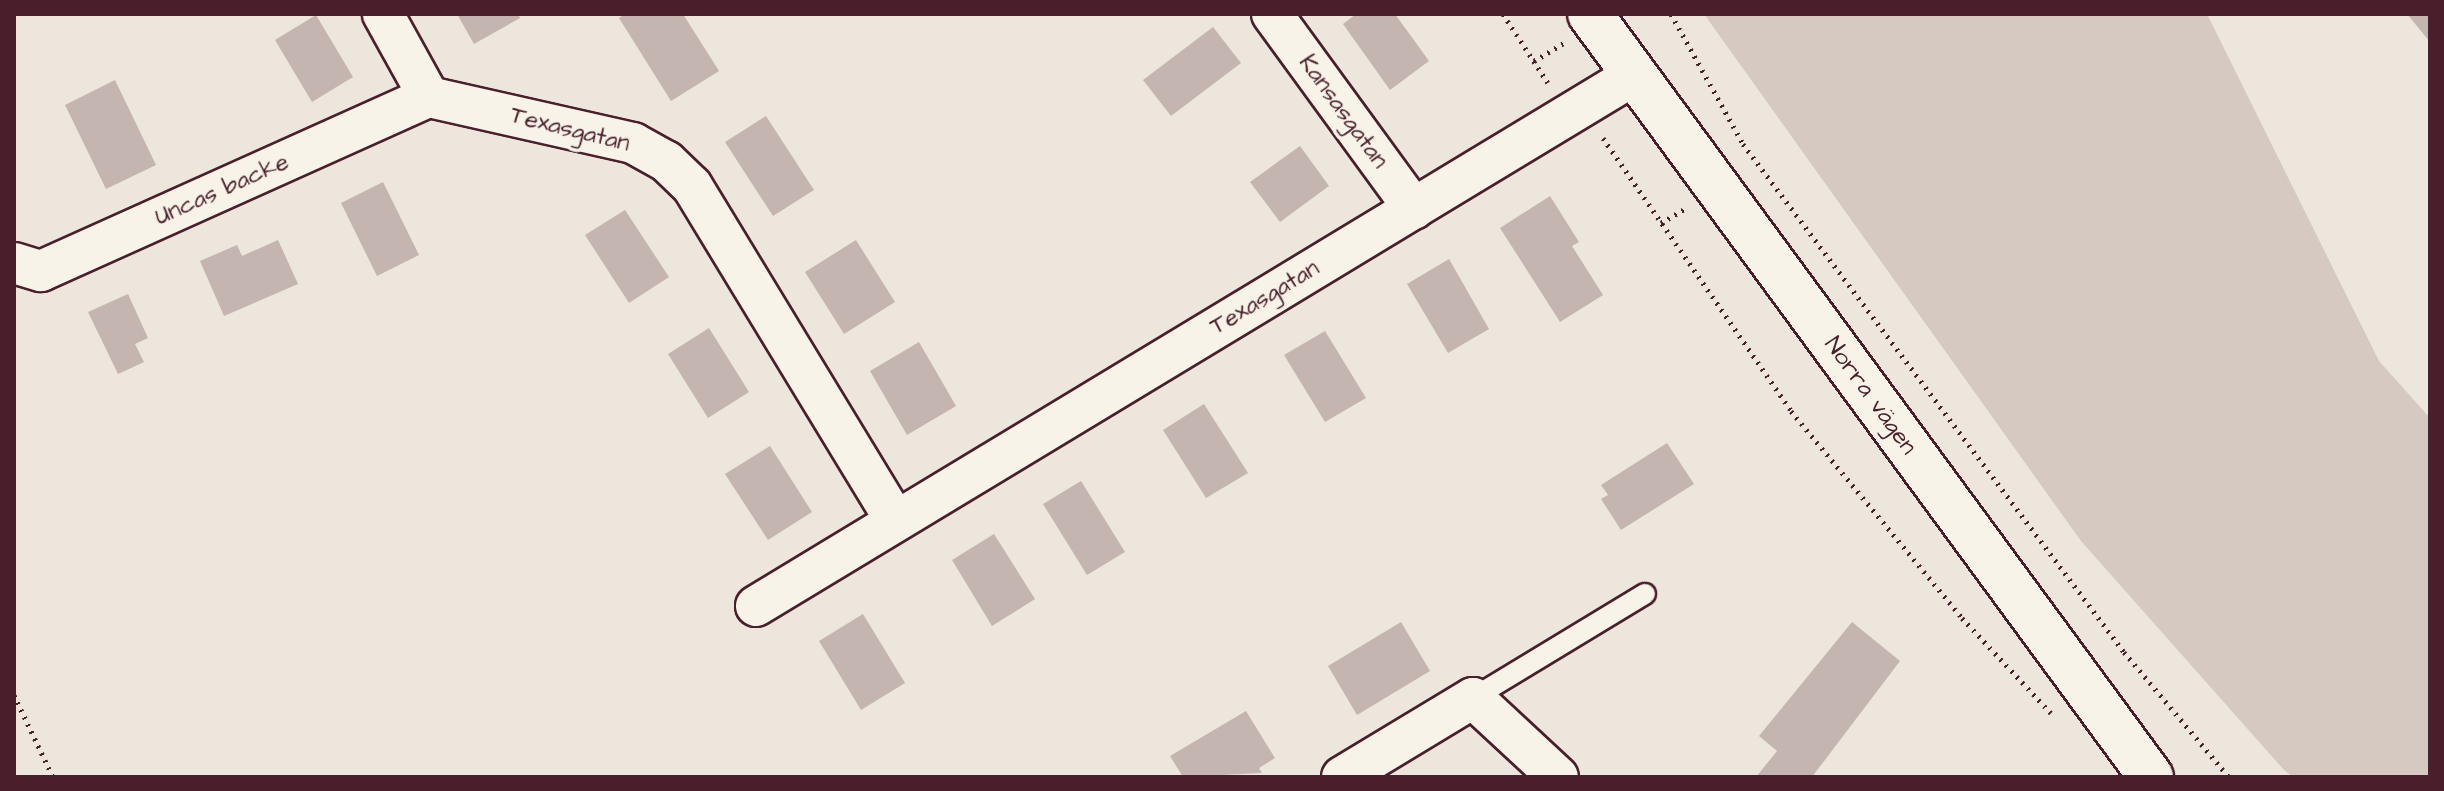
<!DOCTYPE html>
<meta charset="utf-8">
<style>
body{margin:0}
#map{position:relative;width:2444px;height:791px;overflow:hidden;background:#ece6dd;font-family:"Architects Daughter",sans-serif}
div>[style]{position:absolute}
.green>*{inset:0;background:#d5c9c2}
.building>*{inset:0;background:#c4b5b0}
.path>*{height:5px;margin-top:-2.5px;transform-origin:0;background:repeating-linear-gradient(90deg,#4a1f2b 0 2px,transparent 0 8px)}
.roads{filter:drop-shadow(2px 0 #4a1f2b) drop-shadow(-2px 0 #4a1f2b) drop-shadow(0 2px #4a1f2b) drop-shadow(0 -2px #4a1f2b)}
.service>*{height:20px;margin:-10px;padding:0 10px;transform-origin:10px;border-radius:10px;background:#f7f3e8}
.minor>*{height:40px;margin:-20px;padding:0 20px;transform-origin:20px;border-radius:20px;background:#f7f3e8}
.tertiary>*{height:44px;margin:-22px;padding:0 22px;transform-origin:22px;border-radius:22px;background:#f7f3e8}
span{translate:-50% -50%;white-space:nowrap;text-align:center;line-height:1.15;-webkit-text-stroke:7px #f7f3e8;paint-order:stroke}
.street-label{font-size:24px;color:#4a1f2b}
.frame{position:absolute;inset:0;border:16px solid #4a1f2b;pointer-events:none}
</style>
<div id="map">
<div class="green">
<div style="clip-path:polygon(1704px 14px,2207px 14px,2379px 361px,2430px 418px,2430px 777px,2293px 777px,2284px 770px,2081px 541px)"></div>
</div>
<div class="building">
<div style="clip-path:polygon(457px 14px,518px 14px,520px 18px,474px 44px)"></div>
<div style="clip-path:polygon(625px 14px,683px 14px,719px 71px,671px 101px,619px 18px)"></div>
<div style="clip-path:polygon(1356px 14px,1395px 14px,1429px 61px,1390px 90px,1343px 24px)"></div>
<div style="clip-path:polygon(2407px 14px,2430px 14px,2430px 42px)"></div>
<div style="clip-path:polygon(316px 15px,353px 77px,312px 102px,275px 40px)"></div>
<div style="clip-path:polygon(1213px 27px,1241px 63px,1171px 116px,1143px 80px)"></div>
<div style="clip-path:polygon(115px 80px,156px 165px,106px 189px,65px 105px)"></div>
<div style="clip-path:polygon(766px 116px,814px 190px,773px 216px,725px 142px)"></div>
<div style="clip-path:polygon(1300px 146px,1329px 186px,1280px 222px,1250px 182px)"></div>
<div style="clip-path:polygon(383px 182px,419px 255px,377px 276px,341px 203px)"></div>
<div style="clip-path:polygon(1550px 196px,1579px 242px,1572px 246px,1603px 295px,1560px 322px,1500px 228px)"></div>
<div style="clip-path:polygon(625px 210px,669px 277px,629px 303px,585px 235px)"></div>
<div style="clip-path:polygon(278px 240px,298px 284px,224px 316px,200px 261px,237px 245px,242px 256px)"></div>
<div style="clip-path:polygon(856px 240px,895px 302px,844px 334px,805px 272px)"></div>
<div style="clip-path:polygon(1449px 259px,1489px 329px,1448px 353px,1407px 284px)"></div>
<div style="clip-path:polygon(128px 294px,148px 338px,135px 344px,144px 362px,118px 374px,88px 312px)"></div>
<div style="clip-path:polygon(709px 328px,749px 392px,708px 418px,668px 354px)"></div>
<div style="clip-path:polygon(1325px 331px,1366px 398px,1325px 422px,1284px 355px)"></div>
<div style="clip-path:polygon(919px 342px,956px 406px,907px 435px,870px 371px)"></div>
<div style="clip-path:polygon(1204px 404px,1248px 473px,1206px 498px,1163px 430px)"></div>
<div style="clip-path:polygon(1667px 443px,1694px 484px,1621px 530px,1601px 499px,1608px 495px,1601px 485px)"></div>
<div style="clip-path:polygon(770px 446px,812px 512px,768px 540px,725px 474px)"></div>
<div style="clip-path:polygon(1081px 481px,1125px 552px,1087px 575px,1043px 504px)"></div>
<div style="clip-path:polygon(994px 534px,1035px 599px,992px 626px,952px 560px)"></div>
<div style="clip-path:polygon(863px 614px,905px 683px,861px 710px,819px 641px)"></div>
<div style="clip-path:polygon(1401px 622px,1430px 671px,1357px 715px,1328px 666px)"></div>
<div style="clip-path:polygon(1852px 622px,1900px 661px,1812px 777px,1756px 777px,1777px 751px,1759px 736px)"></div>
<div style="clip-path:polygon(1246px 711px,1275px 758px,1259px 768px,1262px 773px,1183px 777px,1170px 756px)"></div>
</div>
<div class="path">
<div style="left:1503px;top:14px;width:82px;rotate:56.9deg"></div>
<div style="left:1671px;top:14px;width:149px;rotate:61deg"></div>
<div style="left:1743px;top:144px;width:635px;rotate:53.13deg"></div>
<div style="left:2124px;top:652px;width:163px;rotate:50deg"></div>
<div style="left:1534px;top:61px;width:35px;rotate:-31deg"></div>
<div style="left:1603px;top:138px;width:331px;rotate:55.4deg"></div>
<div style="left:1791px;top:411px;width:268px;rotate:50.4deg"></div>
<div style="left:1962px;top:618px;width:130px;rotate:46.9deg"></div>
<div style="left:1661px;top:223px;width:27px;rotate:-31deg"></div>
<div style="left:14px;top:695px;width:91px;rotate:64.6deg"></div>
</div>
<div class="roads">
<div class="service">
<div style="left:1473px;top:698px;width:201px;rotate:-31.2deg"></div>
</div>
<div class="minor">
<div style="left:383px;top:14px;width:95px;rotate:61deg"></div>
<div style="left:429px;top:97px;width:209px;rotate:12.7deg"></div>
<div style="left:633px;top:143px;width:38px;rotate:29deg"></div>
<div style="left:666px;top:161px;width:36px;rotate:44deg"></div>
<div style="left:692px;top:186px;width:391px;rotate:58.7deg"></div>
<div style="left:1272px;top:14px;width:241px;rotate:53.9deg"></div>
<div style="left:14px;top:263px;width:28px;rotate:17deg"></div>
<div style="left:41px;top:271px;width:425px;rotate:-24.2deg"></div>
<div style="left:756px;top:606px;width:1026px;rotate:-31.16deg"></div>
<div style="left:1342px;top:777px;width:153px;rotate:-31.1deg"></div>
<div style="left:1473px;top:698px;width:116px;rotate:42.9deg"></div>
</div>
<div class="tertiary">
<div style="left:1590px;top:14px;width:947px;rotate:53.67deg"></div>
</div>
</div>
<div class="street-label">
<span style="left:1343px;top:112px;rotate:54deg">Kansasgatan</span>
<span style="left:570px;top:130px;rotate:14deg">Texasgatan</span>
<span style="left:222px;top:190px;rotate:-24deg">Uncas backe</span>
<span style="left:1265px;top:298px;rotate:-31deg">Texasgatan</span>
<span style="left:1870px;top:396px;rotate:54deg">Norra vägen</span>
</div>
<div class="frame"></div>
</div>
